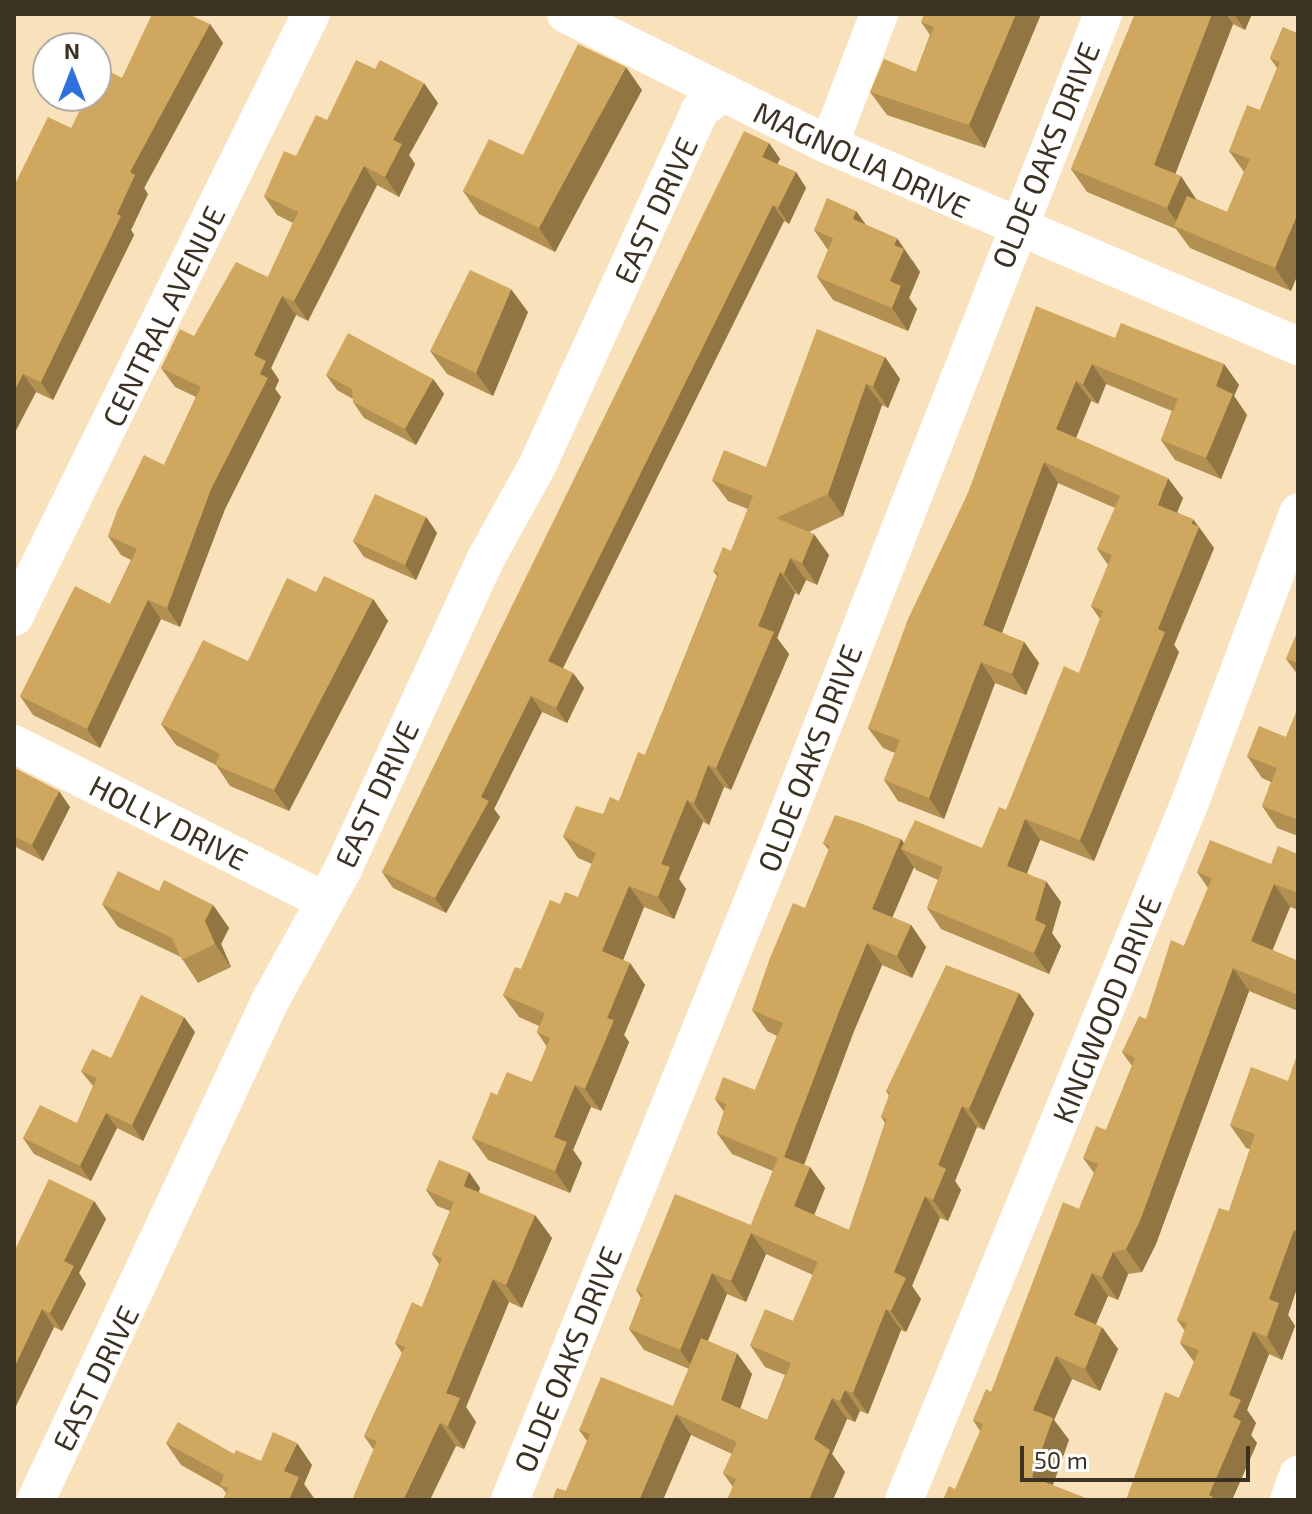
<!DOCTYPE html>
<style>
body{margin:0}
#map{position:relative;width:1312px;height:1514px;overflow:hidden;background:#f9e2bb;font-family:"Exo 2",sans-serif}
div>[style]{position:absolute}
.minor>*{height:38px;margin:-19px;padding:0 19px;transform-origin:19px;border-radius:19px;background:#fff}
.wall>*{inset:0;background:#b29051}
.shaded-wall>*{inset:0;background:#917542}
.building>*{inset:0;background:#cfa75e}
span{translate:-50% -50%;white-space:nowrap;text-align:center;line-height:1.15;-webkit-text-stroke:6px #fff;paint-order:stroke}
.street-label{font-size:30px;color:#3b3223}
.frame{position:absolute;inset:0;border:16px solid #3b3223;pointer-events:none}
.north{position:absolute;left:32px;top:32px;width:80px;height:80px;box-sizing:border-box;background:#fff;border:2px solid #b1ada7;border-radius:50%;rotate:0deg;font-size:22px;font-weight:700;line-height:32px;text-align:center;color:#3b3223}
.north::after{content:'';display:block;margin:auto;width:28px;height:36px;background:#3070dd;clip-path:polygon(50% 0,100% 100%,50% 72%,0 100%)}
.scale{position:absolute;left:1020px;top:1446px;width:230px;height:36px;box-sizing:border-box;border:4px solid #3b3223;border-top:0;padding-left:10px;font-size:24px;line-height:28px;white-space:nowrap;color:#3b3223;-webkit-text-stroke:6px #fff;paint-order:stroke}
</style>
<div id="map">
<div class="minor">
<div style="left:566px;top:14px;width:294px;rotate:26.5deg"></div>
<div style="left:829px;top:145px;width:510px;rotate:23.2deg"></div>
<div style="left:829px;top:145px;width:140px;rotate:-69.1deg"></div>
<div style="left:14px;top:617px;width:672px;rotate:-63.78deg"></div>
<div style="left:14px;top:744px;width:348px;rotate:26.8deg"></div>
<div style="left:36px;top:1500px;width:553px;rotate:-64.87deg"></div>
<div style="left:271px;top:999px;width:149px;rotate:-61deg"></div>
<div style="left:343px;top:869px;width:338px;rotate:-65.3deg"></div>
<div style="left:484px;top:562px;width:112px;rotate:-61.1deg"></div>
<div style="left:538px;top:464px;width:389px;rotate:-65.4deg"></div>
<div style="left:700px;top:110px;width:26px;rotate:-37deg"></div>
<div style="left:510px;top:1500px;width:713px;rotate:-67.93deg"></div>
<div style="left:778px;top:839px;width:887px;rotate:-68.5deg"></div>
<div style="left:904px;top:1500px;width:754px;rotate:-67.72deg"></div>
<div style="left:1190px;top:802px;width:309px;rotate:-69.5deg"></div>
<div style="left:1289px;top:1500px;width:27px;rotate:-70deg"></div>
</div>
<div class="wall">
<div style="clip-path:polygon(1041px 14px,985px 148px,887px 115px,870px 92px,916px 72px,930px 35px,921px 22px)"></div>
<div style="clip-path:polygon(1135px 14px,1252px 14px,1245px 30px,1233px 24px,1175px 174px,1196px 199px,1227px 212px,1244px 172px,1229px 151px,1260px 110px,1277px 68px,1270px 58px,1283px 27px,1291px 291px,1190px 248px,1176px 229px,1087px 192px,1071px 169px)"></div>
<div style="clip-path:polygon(210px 24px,223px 43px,144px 188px,148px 194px,131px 230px,134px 235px,53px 400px,36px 392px,14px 434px,14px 186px,122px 78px)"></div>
<div style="clip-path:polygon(642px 90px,555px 252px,479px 214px,463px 191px,523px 155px)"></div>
<div style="clip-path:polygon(438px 103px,409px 155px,415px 164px,399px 197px,377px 185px,308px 321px,296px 315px,271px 368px,279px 380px,275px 389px,281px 397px,225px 509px,180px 627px,161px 619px,100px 748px,33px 715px,20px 696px,110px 604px,131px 560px,121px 555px,108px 536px,164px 465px,196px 397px,175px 387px,161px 368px,194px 336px,268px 277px,293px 223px,277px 215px,264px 196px,296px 156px,327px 120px)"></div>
<div style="clip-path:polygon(769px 143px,780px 159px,777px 164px,796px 172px,806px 188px,789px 224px,784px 221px,563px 668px,573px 673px,584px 688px,567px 723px,542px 712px,494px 809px,500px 817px,446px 913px,393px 888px,382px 872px)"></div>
<div style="clip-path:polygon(856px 211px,866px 225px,913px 261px,920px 272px,909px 298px,917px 309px,908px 331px,833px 300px,817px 277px,828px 250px,814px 230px)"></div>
<div style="clip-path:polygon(528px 312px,493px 396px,447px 374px,430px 351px)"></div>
<div style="clip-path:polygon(evenodd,1115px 338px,1224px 364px,1239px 385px,1234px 396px,1247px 415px,1221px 479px,1175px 460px,1161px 440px,1172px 411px,1106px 384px,1098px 404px,1091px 401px,1076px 438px,1183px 498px,1177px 512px,1199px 527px,1214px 548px,1174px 645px,1179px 652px,1094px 861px,1040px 840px,1027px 873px,1061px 902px,1052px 933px,1061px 946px,1049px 974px,941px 929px,927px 908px,938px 880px,916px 870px,914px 867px,892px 917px,911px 925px,926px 947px,912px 978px,882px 965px,854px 1031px,804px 1165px,810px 1167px,825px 1188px,814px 1215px,849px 1230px,885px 1123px,881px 1117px,889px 1096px,886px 1091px,1019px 993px,1034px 1014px,984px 1130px,977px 1127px,955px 1181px,961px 1190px,948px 1221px,940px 1218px,912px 1286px,921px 1299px,906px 1332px,901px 1330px,868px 1414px,860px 1411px,855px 1422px,847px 1419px,832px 1454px,845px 1472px,733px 1487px,723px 1473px,732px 1454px,691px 1435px,566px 1491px,587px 1441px,579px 1430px,673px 1406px,689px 1369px,644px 1350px,629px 1329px,641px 1298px,636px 1290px,751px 1225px,773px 1171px,732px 1154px,717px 1133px,724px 1112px,715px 1099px,755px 1090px,777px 1036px,767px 1031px,752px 1010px,805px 908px,829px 850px,823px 843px,901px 839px,904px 843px,982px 848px,1006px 810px,1079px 673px,1100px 619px,1091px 606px,1108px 565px,1097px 549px,1115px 508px,1058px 483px,1002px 633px,1024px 642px,1039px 663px,1026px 695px,995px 683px,944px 819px,898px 801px,884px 780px,895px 753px,883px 748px,868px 728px,968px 493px,1115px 338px,766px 1254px,813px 1275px,793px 1321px,750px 1345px,765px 1367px,785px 1375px,767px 1420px,740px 1408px,752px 1374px,708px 1341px,727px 1294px,746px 1302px,766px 1254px)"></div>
<div style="clip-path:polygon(885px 357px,900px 379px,888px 408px,882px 405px,843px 516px,809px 532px,829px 555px,817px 585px,806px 580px,799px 595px,795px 593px,777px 638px,789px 654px,731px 790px,724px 787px,709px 825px,703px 822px,679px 879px,686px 889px,674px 919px,644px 907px,623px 960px,630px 963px,645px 985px,624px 1035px,629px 1042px,601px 1111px,591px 1107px,573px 1150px,582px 1163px,570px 1193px,488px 1160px,472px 1138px,497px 1095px,532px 1082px,547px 1047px,537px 1032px,539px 1026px,519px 1017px,503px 995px,521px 969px,560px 904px,578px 897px,592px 864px,578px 858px,563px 836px,603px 814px,619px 801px,645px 755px,717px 576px,713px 571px,731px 551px,748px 509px,728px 501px,712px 480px,766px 467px)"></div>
<div style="clip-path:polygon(326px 375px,433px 379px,444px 394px,416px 445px,364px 418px,353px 402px,353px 399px,337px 390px)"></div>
<div style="clip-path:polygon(426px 517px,437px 533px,416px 580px,364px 557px,353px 541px)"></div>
<div style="clip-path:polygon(316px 592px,373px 599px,388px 621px,289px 811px,230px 786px,216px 765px,176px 745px,161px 724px,248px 661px)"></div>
<div style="clip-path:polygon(1298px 631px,1298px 675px,1286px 659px)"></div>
<div style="clip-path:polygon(1298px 708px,1298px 836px,1277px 828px,1262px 806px,1271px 782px,1262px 778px,1247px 756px,1286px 737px)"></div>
<div style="clip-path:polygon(14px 769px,70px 807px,43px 861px,14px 846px)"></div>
<div style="clip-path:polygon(1298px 854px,1298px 910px,1290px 907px,1272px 950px,1298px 961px,1298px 1011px,1249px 991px,1156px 1244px,1142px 1272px,1128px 1274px,1118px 1300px,1108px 1296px,1096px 1324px,1118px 1349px,1100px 1391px,1072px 1379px,1054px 1420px,1069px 1440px,980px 1431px,973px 1420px,991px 1392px,1079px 1209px,1094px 1173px,1083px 1158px,1106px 1130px,1132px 1066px,1122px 1052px,1146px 1019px,1184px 946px,1208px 888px,1197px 872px,1271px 864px)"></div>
<div style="clip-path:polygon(159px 891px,213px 905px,229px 928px,221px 944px,231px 967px,198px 983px,181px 957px,118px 927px,102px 904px)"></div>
<div style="clip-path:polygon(195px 1032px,143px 1141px,117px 1128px,91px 1181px,34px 1154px,23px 1138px,77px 1123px,93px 1086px,81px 1071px,111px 1058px)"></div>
<div style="clip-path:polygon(1298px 1053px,1298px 1285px,1288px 1315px,1295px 1326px,1282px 1360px,1269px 1354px,1247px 1410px,1256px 1423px,1251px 1435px,1257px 1443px,1232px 1500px,1126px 1500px,1179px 1398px,1194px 1362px,1180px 1343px,1185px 1331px,1177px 1320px,1229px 1211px,1250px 1149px,1246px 1148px,1230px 1125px,1288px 1081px)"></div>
<div style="clip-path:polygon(469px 1172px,480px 1188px,479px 1192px,552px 1238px,522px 1308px,509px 1302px,466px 1407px,476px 1422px,464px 1449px,456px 1446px,373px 1449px,364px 1436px,402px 1353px,395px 1343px,422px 1307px,439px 1264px,432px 1254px,450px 1211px,437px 1206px,426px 1190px)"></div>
<div style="clip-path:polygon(94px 1201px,106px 1219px,79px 1273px,86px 1284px,62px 1331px,54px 1327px,14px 1410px,14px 1252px)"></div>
<div style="clip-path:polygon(166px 1443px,234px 1454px,261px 1461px,312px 1465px,304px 1484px,315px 1499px,226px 1493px,222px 1488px,181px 1465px)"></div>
</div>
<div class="shaded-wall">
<div style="clip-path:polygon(1016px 14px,1041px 14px,985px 148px,969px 125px)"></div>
<div style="clip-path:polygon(1212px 14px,1226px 14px,1233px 24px,1170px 188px,1154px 165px)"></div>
<div style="clip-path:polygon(1234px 14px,1252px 14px,1245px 30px)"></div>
<div style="clip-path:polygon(210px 24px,223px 43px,144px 188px,148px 194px,131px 230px,134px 235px,53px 400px,41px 382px,117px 214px,130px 172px)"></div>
<div style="clip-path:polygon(626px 67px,642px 90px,555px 252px,539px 228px)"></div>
<div style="clip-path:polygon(424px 83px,438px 103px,409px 155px,415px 164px,399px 197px,385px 177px,393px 140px)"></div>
<div style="clip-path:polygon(769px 143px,780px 159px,773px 172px,762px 157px)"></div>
<div style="clip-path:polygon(364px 166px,377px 185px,308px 321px,294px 301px)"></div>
<div style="clip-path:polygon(796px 172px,806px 188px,789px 224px,778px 208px)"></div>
<div style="clip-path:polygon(1181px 176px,1196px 199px,1183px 230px,1181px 228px,1167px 208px)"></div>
<div style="clip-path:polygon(773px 205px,784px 221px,559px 676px,548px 661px)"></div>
<div style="clip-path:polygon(856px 211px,872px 234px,853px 219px)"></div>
<div style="clip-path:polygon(1298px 212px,1298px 274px,1291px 291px,1275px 268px)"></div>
<div style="clip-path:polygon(897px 238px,920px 272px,909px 298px,917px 309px,908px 331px,892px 308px,890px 281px,894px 245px)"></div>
<div style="clip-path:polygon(511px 289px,528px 312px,493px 396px,476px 373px)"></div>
<div style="clip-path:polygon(282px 296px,296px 315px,271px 368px,279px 380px,275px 389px,281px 397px,225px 509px,180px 627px,167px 608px,211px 489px,260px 374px,254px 355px)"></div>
<div style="clip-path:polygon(885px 357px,900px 379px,888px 408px,873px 386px)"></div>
<div style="clip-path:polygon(1092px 364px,1106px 384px,1098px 404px,1083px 384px)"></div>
<div style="clip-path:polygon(1224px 364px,1239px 385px,1234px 396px,1247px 415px,1221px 479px,1206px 458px,1216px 386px)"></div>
<div style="clip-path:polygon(23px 374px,36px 392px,14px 434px,14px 391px)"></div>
<div style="clip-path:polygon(433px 379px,444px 394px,416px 445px,405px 429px)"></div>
<div style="clip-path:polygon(1076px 381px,1091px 401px,1071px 450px,1056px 429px)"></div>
<div style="clip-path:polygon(866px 384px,882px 405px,843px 516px,828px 494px)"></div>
<div style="clip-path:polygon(1044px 462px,1058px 483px,997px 646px,983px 625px)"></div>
<div style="clip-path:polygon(1168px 478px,1183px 498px,1172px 525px,1158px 505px)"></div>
<div style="clip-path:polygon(426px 517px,437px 533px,416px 580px,405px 565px)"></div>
<div style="clip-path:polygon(1193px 519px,1214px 548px,1174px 645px,1179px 652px,1094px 861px,1080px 840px,1158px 629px)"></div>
<div style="clip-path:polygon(814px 534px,829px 555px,817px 585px,802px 563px)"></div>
<div style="clip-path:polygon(790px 558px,806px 580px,799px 595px,784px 574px)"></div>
<div style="clip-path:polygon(780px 572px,795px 593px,777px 638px,789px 654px,731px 790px,716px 768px,758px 626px)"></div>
<div style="clip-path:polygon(373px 599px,388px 621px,289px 811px,274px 790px)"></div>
<div style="clip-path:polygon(148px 600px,161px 619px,100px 748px,87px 729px)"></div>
<div style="clip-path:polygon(1024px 642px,1039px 663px,1026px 695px,1012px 674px)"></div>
<div style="clip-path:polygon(981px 662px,995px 683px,944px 819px,929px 798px)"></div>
<div style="clip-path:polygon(573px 673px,584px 688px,567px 723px,556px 708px)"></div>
<div style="clip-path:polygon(531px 696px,542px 712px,494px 809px,500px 817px,446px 913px,435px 898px,481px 797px)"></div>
<div style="clip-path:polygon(708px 765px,724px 787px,709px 825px,694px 803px)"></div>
<div style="clip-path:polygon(59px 791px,70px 807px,43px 861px,32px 845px)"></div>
<div style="clip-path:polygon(687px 800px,703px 822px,679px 879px,686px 889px,674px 919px,658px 897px,661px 864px)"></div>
<div style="clip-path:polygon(1025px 819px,1040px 840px,1022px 886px,1007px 866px)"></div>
<div style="clip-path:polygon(901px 839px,911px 853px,901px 849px,914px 867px,887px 930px,872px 909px)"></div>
<div style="clip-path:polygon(1046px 881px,1061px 902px,1052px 933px,1061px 946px,1049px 974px,1034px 953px,1035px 920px)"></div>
<div style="clip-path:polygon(1274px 884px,1290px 907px,1267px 964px,1251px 941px)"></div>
<div style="clip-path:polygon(629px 886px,644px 907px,618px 973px,602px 951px)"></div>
<div style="clip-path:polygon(213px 905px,229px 928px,221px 944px,231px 967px,215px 944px,205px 921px)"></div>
<div style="clip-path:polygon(911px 925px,926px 947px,912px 978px,897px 956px)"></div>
<div style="clip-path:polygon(867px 943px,882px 965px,854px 1031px,799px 1178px,784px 1157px,840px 1009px)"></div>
<div style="clip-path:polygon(630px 963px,645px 985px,624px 1035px,629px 1042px,601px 1111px,585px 1089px,607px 1018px)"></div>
<div style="clip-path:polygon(1233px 968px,1249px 991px,1156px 1244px,1142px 1272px,1126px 1249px)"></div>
<div style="clip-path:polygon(1019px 993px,1034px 1014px,984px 1130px,969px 1109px)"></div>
<div style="clip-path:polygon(184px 1017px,195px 1032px,143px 1141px,132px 1125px)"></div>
<div style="clip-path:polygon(575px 1085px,591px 1107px,573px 1150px,582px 1163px,570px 1193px,555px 1171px,554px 1137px)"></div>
<div style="clip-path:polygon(962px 1106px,977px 1127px,955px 1181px,961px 1190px,948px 1221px,933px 1200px,938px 1165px)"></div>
<div style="clip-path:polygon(106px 1113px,117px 1128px,91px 1181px,80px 1166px)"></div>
<div style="clip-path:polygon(810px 1167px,825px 1188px,809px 1228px,794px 1206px)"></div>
<div style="clip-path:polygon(469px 1172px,480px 1188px,468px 1218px,457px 1203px)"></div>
<div style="clip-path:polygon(925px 1196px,940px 1218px,912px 1286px,921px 1299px,906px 1332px,891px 1311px,894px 1272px)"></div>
<div style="clip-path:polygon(94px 1201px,106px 1219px,79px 1273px,86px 1284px,62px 1331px,50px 1313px,64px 1261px)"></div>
<div style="clip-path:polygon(535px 1215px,552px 1238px,522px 1308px,506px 1285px)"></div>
<div style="clip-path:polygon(1294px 1230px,1298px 1236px,1298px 1285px,1288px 1315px,1295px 1326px,1282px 1360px,1267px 1337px,1269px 1299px)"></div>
<div style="clip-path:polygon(751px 1233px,766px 1254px,746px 1302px,731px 1281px)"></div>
<div style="clip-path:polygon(1113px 1252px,1128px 1274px,1118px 1300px,1102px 1277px)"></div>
<div style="clip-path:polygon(712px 1273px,727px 1294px,695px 1371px,680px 1350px)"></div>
<div style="clip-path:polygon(1092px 1273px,1108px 1296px,1090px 1338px,1074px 1315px)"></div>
<div style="clip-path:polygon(493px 1279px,509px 1302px,466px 1407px,476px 1422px,464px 1449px,448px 1426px,446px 1393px)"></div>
<div style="clip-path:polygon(42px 1309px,54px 1327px,14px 1410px,14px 1368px)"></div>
<div style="clip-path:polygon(886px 1309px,901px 1330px,868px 1414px,853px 1393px)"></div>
<div style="clip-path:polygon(1102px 1327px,1118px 1349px,1100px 1391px,1085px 1369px)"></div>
<div style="clip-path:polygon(1253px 1331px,1269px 1354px,1247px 1410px,1256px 1423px,1251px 1435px,1257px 1443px,1232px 1500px,1212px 1500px,1209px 1495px,1233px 1417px,1229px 1395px)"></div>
<div style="clip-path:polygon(737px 1353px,752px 1374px,736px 1421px,721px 1400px)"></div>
<div style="clip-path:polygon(1056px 1356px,1072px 1379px,1054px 1420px,1069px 1440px,1048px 1499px,1032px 1477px,1033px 1410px)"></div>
<div style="clip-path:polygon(845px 1390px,860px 1411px,855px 1422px,840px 1401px)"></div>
<div style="clip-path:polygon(832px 1398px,847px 1419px,832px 1454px,845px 1472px,833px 1500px,809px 1500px,814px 1439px)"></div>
<div style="clip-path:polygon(676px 1414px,691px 1435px,663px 1500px,639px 1500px)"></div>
<div style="clip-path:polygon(440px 1423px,456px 1446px,430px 1500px,403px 1500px)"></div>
<div style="clip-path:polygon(297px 1443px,312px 1465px,304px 1484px,314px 1500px,289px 1500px,284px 1471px)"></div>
</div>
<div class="building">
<div style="clip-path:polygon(152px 14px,188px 14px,210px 24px,130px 172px,135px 175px,117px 214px,121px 216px,41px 382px,23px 374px,14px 391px,14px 186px,48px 117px,71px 128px,87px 96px,96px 96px,96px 77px,101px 67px,122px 78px)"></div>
<div style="clip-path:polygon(924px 14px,1016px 14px,969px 125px,870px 92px,884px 59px,916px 72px,934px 27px,921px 22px)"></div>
<div style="clip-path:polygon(1135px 14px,1212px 14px,1154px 165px,1181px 176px,1167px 208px,1071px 169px)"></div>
<div style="clip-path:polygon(1283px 27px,1297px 33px,1298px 30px,1298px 212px,1275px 268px,1174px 226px,1187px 196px,1227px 212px,1250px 159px,1229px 151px,1247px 105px,1260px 110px,1280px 62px,1270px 58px)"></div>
<div style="clip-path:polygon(578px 44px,626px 67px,539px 228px,463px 191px,489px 139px,523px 155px)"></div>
<div style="clip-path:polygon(356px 60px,375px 69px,380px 60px,424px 83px,393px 140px,402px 144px,385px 177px,364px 166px,294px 301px,282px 296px,254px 355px,266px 361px,260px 374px,268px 378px,211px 489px,167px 608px,148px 600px,87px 729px,20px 696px,75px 586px,110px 604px,137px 549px,108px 536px,117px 511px,144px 455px,164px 465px,201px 387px,161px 368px,180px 329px,194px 336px,236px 262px,268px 277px,298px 212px,264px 196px,284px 151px,296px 156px,316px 115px,327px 120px)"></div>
<div style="clip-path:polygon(744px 131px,769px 143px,762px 157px,796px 172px,778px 208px,773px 205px,548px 661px,573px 673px,556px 708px,531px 696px,481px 797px,489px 801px,435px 898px,382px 872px)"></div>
<div style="clip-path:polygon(827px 198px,856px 211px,853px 219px,897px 238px,894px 245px,904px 249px,890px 281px,901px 286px,892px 308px,817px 277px,833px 238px,814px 230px)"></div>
<div style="clip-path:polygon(470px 270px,511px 289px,476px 373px,430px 351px)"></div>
<div style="clip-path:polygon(1036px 306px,1115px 338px,1121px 323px,1224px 364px,1216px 386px,1233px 394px,1206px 458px,1161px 440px,1178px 399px,1092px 364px,1083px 384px,1076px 381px,1056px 429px,1168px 478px,1158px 505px,1193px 519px,1191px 523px,1199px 527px,1158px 629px,1165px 632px,1080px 840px,1025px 819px,1007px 866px,1046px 881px,1035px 920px,1046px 925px,1034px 953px,927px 908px,943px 867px,901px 849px,915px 820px,982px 848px,999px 807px,1006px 810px,1064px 666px,1079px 673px,1103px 611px,1091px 606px,1112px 555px,1097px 549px,1120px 496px,1044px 462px,983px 625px,1024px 642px,1012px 674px,981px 662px,929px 798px,884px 780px,900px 740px,868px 728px,908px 619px,968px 493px)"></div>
<div style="clip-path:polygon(817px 329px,885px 357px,873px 386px,866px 384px,828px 494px,776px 518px,814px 534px,802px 563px,790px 558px,784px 574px,780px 572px,758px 626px,774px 632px,716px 768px,708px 765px,694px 803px,687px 800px,661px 864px,670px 867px,658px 897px,629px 886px,602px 951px,630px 963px,607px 1018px,614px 1020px,585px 1089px,575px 1085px,554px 1137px,567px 1142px,555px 1171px,472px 1138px,491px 1092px,497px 1095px,507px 1072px,532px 1082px,550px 1038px,537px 1032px,545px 1013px,503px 995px,515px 967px,521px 969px,550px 900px,560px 904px,565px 892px,578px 897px,596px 853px,563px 836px,576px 806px,603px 814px,610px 797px,619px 801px,638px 752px,645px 755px,719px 573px,713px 571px,723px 547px,731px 551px,753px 496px,712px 480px,724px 450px,766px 467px)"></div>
<div style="clip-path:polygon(348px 333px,433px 379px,405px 429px,353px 402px,352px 389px,326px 375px)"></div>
<div style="clip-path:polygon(375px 494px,426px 517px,405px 565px,353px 541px)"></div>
<div style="clip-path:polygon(324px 576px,373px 599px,274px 790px,215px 765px,220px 754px,161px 724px,203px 640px,248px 661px,287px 578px,316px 592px)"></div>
<div style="clip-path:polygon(1298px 631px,1298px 663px,1286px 659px)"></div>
<div style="clip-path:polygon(1298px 708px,1298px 820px,1262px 806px,1277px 768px,1247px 756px,1259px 726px,1286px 737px)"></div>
<div style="clip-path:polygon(15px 768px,59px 791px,32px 845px,14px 836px)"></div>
<div style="clip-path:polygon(835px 815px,860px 823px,901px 839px,872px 909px,911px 925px,897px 956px,867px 943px,840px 1009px,784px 1157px,810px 1167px,794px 1206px,849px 1230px,887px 1119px,881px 1117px,890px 1093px,886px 1091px,946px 965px,1019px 993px,969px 1109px,962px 1106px,938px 1165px,946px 1169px,933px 1200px,925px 1196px,894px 1272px,906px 1278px,891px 1311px,886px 1309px,853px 1393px,845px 1390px,840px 1401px,832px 1398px,814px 1439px,830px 1450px,809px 1500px,727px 1500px,736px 1479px,723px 1473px,737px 1442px,676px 1414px,639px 1500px,552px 1500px,557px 1488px,566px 1491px,590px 1434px,579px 1430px,601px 1377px,673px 1406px,701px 1338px,737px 1353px,721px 1400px,767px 1420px,791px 1363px,750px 1345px,765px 1309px,793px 1321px,818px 1262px,751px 1233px,731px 1281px,712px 1273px,680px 1350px,629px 1329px,643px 1294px,636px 1290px,675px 1194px,751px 1225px,778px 1158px,717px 1133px,726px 1104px,715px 1099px,723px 1077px,755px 1090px,783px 1023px,752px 1010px,770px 958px,793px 903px,805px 908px,830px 846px,823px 843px)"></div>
<div style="clip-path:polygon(1210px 840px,1271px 864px,1278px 846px,1298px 854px,1298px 893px,1274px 884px,1251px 941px,1298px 961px,1298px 995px,1233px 968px,1140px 1221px,1126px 1249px,1113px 1252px,1102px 1277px,1092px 1273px,1074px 1315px,1102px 1327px,1085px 1369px,1056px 1356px,1033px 1410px,1053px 1418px,1032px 1477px,1091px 1500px,943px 1500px,949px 1486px,955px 1489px,983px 1424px,973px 1420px,986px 1389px,991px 1392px,1063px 1202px,1079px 1209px,1098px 1164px,1083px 1158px,1096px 1126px,1106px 1130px,1135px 1058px,1122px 1052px,1139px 1016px,1146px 1019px,1171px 940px,1184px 946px,1212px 878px,1197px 872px)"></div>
<div style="clip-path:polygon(118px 871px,159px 891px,164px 880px,213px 905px,205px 921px,215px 944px,182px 960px,172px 938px,102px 904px)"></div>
<div style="clip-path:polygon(141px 995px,184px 1017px,132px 1125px,106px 1113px,80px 1166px,23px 1138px,40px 1105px,77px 1123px,97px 1078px,81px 1071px,92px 1049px,111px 1058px)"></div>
<div style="clip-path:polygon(1298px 1053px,1298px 1231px,1294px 1230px,1269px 1299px,1279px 1303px,1267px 1337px,1253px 1331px,1229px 1395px,1241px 1400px,1233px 1417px,1241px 1421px,1209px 1495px,1213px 1497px,1212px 1500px,1126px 1500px,1165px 1392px,1179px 1398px,1199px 1350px,1180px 1343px,1187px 1323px,1177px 1320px,1219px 1208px,1229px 1211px,1255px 1134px,1230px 1125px,1251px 1067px,1288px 1081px)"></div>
<div style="clip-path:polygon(439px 1160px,469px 1172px,464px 1186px,461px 1185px,454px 1202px,426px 1190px)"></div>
<div style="clip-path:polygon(49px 1179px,94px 1201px,64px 1261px,74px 1266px,50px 1313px,42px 1309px,14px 1368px,14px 1252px)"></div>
<div style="clip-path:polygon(461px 1185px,535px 1215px,506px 1285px,493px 1279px,446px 1393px,460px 1398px,448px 1426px,440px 1423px,403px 1500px,352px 1500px,377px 1441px,364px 1436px,405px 1347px,395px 1343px,412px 1302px,422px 1307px,442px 1258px,432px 1254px)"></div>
<div style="clip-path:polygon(178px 1422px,234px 1454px,236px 1450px,261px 1461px,273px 1432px,297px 1443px,284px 1471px,299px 1477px,289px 1500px,223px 1500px,228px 1488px,220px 1485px,224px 1475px,166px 1443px)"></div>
</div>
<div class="street-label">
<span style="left:1045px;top:155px;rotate:-68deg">OLDE OAKS DRIVE</span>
<span style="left:862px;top:159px;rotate:25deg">MAGNOLIA DRIVE</span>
<span style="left:655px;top:210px;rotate:-65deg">EAST DRIVE</span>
<span style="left:163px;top:316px;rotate:-64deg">CENTRAL AVENUE</span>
<span style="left:809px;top:758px;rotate:-69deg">OLDE OAKS DRIVE</span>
<span style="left:376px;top:794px;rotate:-65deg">EAST DRIVE</span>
<span style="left:169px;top:822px;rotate:27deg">HOLLY DRIVE</span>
<span style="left:1106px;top:1009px;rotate:-68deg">KINGWOOD DRIVE</span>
<span style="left:567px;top:1359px;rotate:-68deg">OLDE OAKS DRIVE</span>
<span style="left:95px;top:1378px;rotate:-64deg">EAST DRIVE</span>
</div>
<div class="frame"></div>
<div class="north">N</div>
<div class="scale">50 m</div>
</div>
